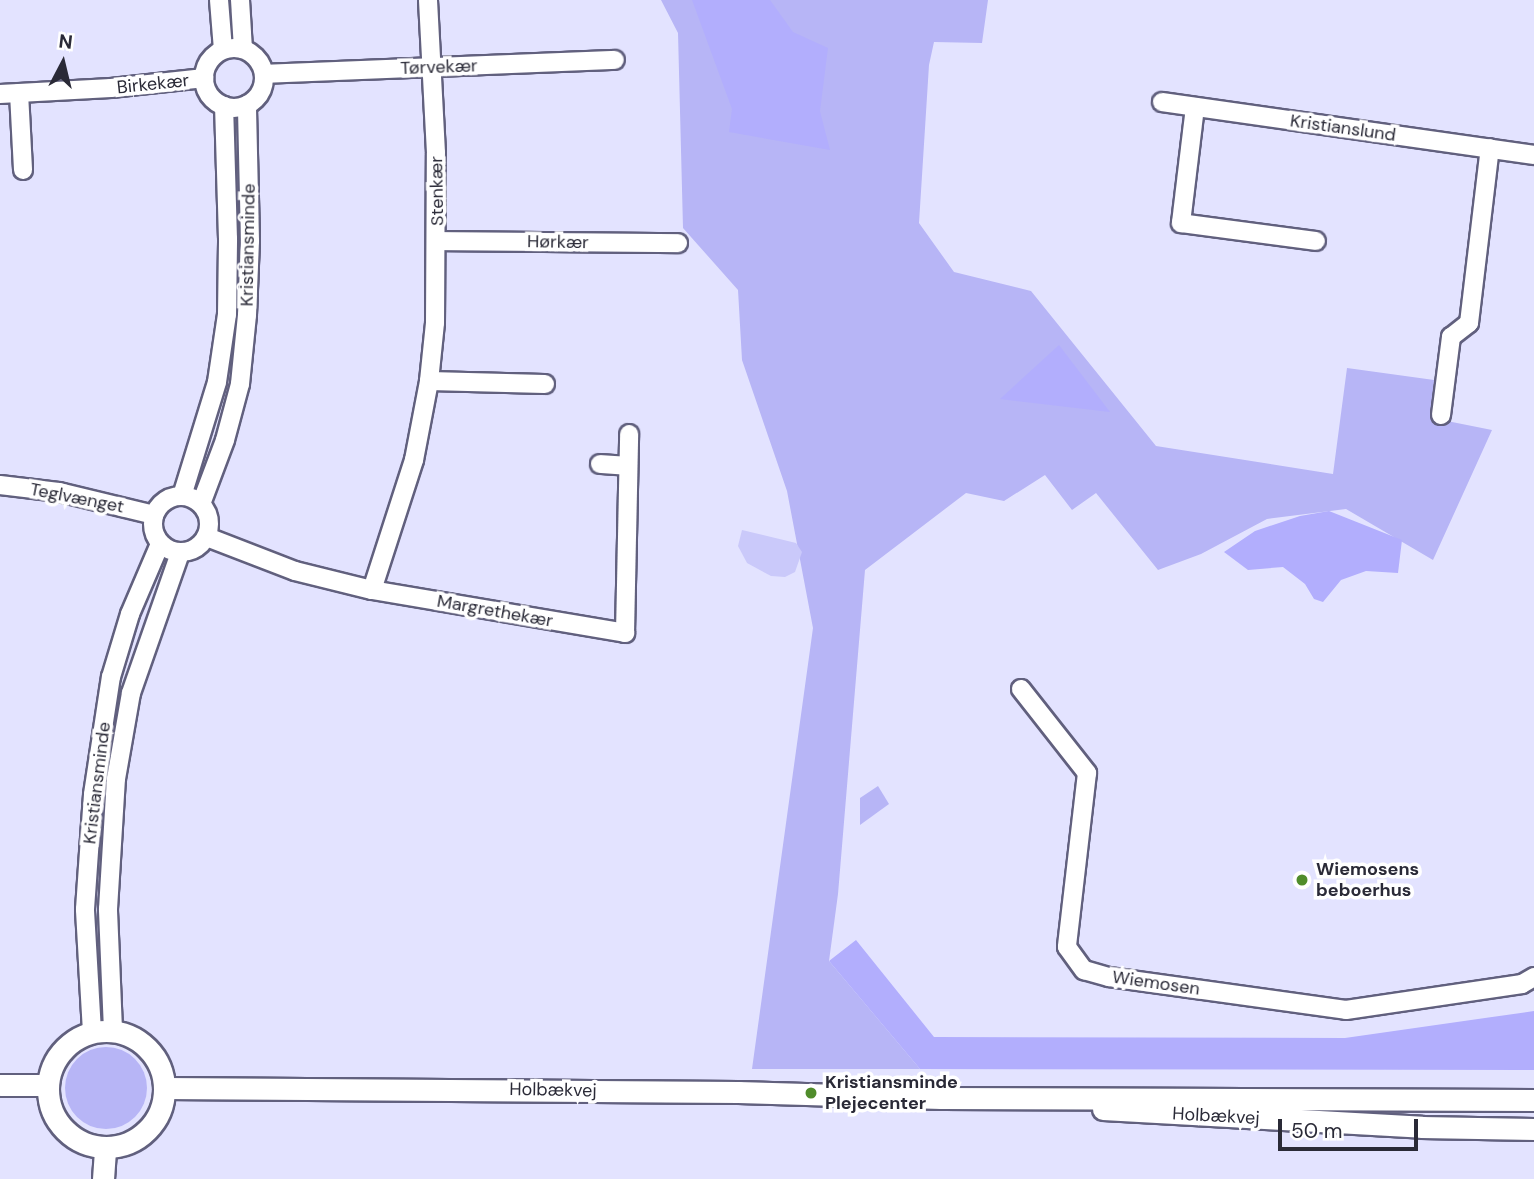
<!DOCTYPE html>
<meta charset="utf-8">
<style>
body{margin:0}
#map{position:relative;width:1534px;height:1179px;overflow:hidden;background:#e3e3ff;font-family:"DM Sans",sans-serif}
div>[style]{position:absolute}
.green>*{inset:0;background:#b7b5f6}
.round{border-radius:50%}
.forest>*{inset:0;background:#b2aefd}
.water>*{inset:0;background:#cac9fa}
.roads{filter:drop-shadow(2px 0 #61607e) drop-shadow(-2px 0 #61607e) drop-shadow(0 2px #61607e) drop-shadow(0 -2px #61607e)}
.minor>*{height:18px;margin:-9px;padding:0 9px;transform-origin:9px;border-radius:9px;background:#fff}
.minor>.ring{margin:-9px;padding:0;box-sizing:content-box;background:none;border:18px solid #fff;border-radius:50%}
.tertiary>*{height:21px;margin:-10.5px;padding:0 10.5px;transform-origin:10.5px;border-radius:10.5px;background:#fff}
.tertiary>.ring{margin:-10.5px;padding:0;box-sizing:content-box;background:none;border:21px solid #fff;border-radius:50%}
.dots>*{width:19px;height:19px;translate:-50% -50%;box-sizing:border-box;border:4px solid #fff;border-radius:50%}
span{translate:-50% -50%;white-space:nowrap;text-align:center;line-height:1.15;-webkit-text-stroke:7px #fff;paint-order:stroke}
.street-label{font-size:18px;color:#2a2a37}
.poi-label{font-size:18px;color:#2a2a37;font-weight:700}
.left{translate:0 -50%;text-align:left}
.north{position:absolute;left:28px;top:28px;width:70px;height:70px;-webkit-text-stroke:5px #fff;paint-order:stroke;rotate:7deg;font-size:19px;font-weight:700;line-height:28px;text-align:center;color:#2a2a37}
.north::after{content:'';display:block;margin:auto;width:24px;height:32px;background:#2a2a37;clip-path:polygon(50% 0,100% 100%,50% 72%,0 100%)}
.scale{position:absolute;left:1278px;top:1119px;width:140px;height:32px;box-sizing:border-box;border:4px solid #2a2a37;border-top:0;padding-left:9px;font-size:21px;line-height:24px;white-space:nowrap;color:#2a2a37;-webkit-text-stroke:5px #fff;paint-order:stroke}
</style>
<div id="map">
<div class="green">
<div style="clip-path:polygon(661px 0,988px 0,982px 43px,934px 42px,929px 65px,919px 223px,954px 272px,1031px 291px,1156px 446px,1333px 474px,1347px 368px,1434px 380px,1432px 418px,1492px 430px,1433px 560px,1346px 509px,1267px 519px,1201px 554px,1158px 570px,1096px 493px,1072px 510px,1045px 475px,1004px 501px,966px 493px,865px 570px,838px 894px,829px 961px,920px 1069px,752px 1069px,813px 628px,787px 491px,742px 360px,738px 290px,683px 228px,678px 33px)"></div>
<div style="clip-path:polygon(878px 786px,889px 804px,860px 825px,860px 798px)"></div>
<div class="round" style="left:65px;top:1047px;width:82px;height:82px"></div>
</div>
<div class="forest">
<div style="clip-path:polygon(692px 0,770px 0,793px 32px,828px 48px,820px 111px,830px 150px,729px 132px,732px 109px)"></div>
<div style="clip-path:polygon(1059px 345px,1110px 412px,1000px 399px)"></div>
<div style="clip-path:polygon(1329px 511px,1402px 540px,1398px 573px,1366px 571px,1341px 580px,1323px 602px,1314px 599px,1305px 584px,1283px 567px,1248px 570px,1224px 552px,1255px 531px,1300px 516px)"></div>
<div style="clip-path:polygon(856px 940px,934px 1037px,1345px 1038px,1534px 1011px,1534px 1070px,920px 1069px,829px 961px)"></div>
</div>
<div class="water">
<div style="clip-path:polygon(742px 530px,796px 543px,802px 552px,795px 572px,785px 577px,771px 576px,747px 563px,738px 546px)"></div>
</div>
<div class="roads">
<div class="minor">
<div style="left:219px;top:0;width:50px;rotate:85.4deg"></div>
<div style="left:240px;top:0;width:49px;rotate:86.5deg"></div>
<div class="ring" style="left:204px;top:48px;width:42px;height:42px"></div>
<div style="left:264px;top:74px;width:351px;rotate:-2.3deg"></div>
<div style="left:19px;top:93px;width:77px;rotate:87deg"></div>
<div style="left:0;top:94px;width:111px;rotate:-3.1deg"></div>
<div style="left:111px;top:88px;width:94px;rotate:-6.1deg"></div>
<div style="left:1162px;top:102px;width:376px;rotate:8.1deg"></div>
<div style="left:1195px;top:107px;width:117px;rotate:96.9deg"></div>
<div style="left:1181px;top:223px;width:136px;rotate:7.6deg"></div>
<div style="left:438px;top:241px;width:240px;rotate:0.5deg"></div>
<div style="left:429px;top:381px;width:116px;rotate:1.5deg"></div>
<div style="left:1441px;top:415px;width:79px;rotate:-82.7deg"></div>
<div style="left:1451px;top:337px;width:23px;rotate:-38deg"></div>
<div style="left:1469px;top:323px;width:176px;rotate:-83.2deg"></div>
<div style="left:600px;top:464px;width:28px;rotate:4deg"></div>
<div style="left:0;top:485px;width:59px;rotate:6.8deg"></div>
<div style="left:59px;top:492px;width:98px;rotate:13.6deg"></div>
<div class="ring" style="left:153px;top:496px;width:38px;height:38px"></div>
<div style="left:182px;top:496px;width:119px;rotate:-72.9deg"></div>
<div style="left:217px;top:382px;width:69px;rotate:-81.6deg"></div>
<div style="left:227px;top:314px;width:75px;rotate:-89.2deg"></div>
<div style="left:228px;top:239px;width:133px;rotate:-91.7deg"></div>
<div style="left:201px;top:504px;width:68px;rotate:-69.4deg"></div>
<div style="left:225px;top:440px;width:58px;rotate:-75deg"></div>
<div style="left:240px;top:384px;width:69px;rotate:-84.2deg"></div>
<div style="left:247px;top:315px;width:74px;rotate:-87.7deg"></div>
<div style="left:250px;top:241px;width:136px;rotate:-91.3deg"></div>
<div style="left:207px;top:537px;width:94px;rotate:21.1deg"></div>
<div style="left:295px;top:571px;width:79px;rotate:13.9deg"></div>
<div style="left:372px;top:590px;width:257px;rotate:9.6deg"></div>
<div style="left:625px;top:633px;width:199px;rotate:-88.8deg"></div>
<div style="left:372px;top:590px;width:137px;rotate:-72.1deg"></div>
<div style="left:414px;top:460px;width:80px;rotate:-79.2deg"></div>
<div style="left:429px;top:381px;width:58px;rotate:-84.1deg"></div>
<div style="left:435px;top:323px;width:170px;rotate:-89.7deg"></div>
<div style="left:436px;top:153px;width:153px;rotate:-93deg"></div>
<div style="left:1021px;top:689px;width:107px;rotate:51.8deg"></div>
<div style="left:1087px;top:773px;width:175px;rotate:96.6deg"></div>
<div style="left:1067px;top:947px;width:29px;rotate:54deg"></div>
<div style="left:1084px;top:970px;width:26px;rotate:16deg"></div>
<div style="left:1109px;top:977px;width:239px;rotate:7.9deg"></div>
<div style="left:1346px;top:1010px;width:178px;rotate:-8.4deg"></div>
<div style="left:1522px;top:984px;width:14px;rotate:-30deg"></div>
<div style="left:113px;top:1030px;width:121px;rotate:-92.4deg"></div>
<div style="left:108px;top:909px;width:130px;rotate:-86.5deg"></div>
<div style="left:116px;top:779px;width:87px;rotate:-80.1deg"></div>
<div style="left:131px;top:693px;width:148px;rotate:-70.7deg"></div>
<div style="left:92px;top:1032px;width:123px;rotate:-93.3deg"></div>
<div style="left:85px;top:909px;width:115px;rotate:-86deg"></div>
<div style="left:93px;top:794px;width:118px;rotate:-81.3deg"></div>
<div style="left:111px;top:677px;width:66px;rotate:-73.2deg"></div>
<div style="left:130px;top:614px;width:76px;rotate:-66.8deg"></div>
</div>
<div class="tertiary">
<div class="ring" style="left:48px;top:1031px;width:95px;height:95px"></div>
<div style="left:0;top:1085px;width:47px"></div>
<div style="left:164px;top:1088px;width:574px;rotate:0.4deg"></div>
<div style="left:738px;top:1092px;width:203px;rotate:1.7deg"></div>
<div style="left:941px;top:1098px;width:593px;rotate:0.19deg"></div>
<div style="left:1103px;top:1109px;width:319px;rotate:3.2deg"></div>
<div style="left:1421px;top:1127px;width:113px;rotate:1deg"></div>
<div style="left:103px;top:1179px;width:32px;rotate:-86deg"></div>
</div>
</div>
<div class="dots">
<div style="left:1302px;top:880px;background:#508c2b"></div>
<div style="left:811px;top:1093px;background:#508c2b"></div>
</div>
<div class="street-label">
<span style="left:439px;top:67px;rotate:-2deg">Tørvekær</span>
<span style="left:153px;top:84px;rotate:-6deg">Birkekær</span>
<span style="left:1343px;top:128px;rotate:8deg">Kristianslund</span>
<span style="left:437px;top:191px;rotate:-91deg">Stenkær</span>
<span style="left:558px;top:242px;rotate:1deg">Hørkær</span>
<span style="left:248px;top:245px;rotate:-89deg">Kristiansminde</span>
<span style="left:77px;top:498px;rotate:11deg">Teglvænget</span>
<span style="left:495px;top:611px;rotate:10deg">Margrethekær</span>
<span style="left:97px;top:783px;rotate:-83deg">Kristiansminde</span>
<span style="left:1156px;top:983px;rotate:8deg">Wiemosen</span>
<span style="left:553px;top:1090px;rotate:1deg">Holbækvej</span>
<span style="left:1216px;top:1116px;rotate:3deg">Holbækvej</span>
</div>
<div class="poi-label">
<span class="left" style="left:1316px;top:880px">Wiemosens<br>beboerhus</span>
<span class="left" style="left:825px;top:1093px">Kristiansminde<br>Plejecenter</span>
</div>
<div class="north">N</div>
<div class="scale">50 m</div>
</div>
